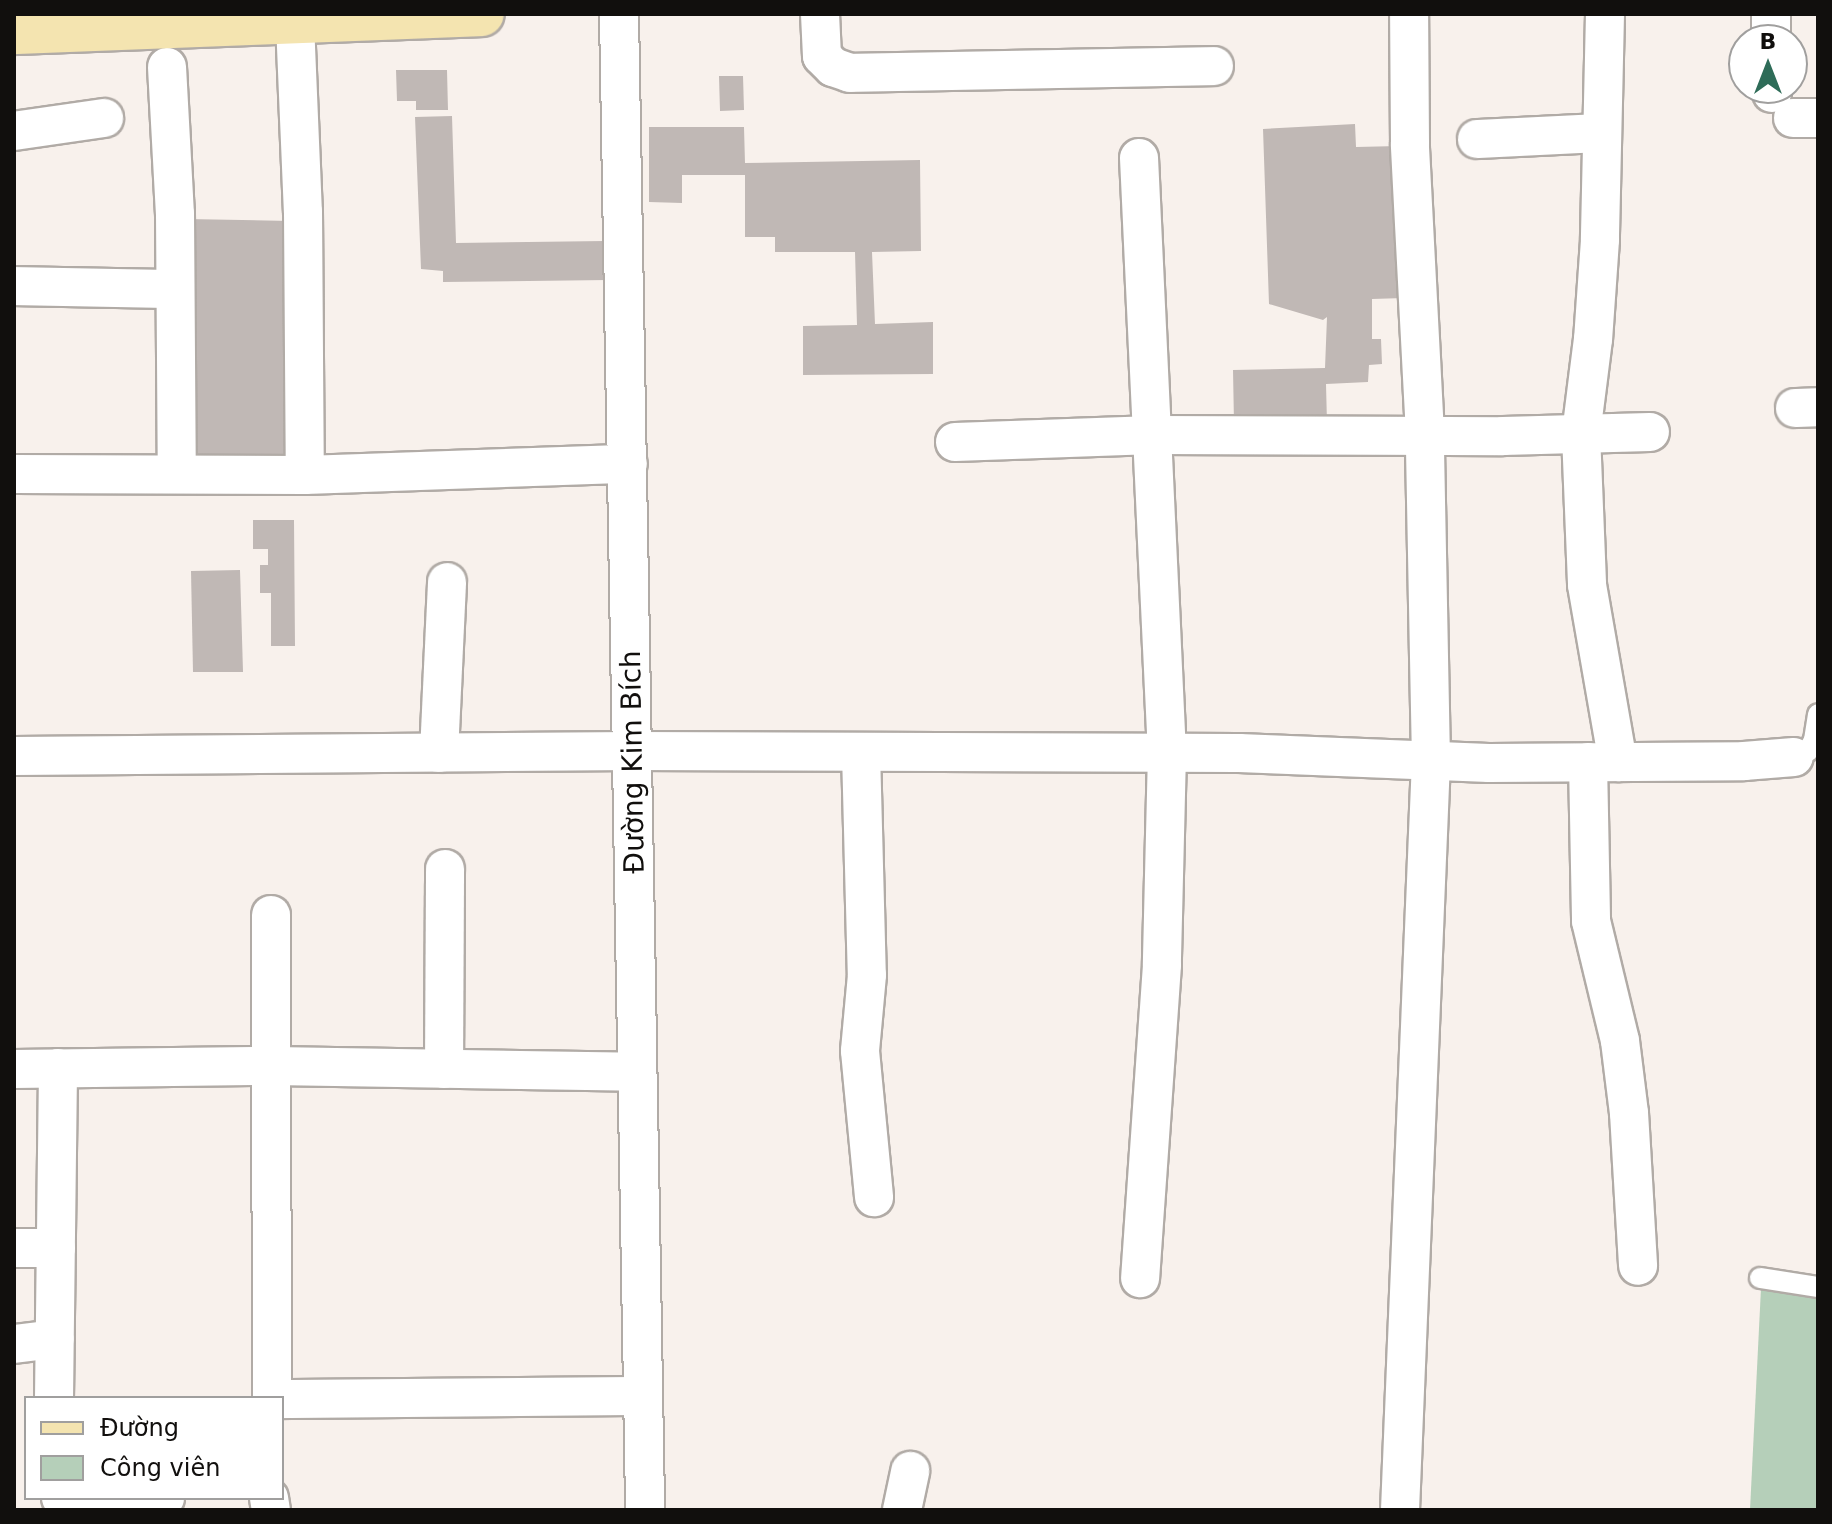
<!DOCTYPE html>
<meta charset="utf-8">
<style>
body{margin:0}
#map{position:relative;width:1832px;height:1524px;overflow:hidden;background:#f8f1ec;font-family:"DejaVu Sans",sans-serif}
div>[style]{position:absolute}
.green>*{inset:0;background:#b5cfb9}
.building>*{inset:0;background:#c0b8b5}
.roads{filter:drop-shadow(2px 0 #b1aba6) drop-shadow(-2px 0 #b1aba6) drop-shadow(0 2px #b1aba6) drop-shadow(0 -2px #b1aba6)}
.service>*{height:20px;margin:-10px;padding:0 10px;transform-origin:10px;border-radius:10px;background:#fff}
.minor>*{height:38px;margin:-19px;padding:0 19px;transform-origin:19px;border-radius:19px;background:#fff}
.primary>*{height:44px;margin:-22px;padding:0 22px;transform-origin:22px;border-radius:22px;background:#f4e4b0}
span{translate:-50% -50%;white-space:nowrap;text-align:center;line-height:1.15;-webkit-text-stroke:6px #fff;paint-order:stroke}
.street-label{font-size:28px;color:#110f0d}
.frame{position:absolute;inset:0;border:16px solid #110f0d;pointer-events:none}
.legend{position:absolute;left:24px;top:1396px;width:260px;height:104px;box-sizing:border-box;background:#fff;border:2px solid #a09f9e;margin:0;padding:10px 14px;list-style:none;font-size:24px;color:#110f0d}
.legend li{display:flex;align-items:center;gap:16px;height:40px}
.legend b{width:40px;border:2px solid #a09f9e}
.north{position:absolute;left:1728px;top:24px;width:80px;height:80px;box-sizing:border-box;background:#fff;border:2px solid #a09f9e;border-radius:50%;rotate:0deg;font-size:22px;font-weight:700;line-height:32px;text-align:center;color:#110f0d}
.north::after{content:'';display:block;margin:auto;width:28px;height:36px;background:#2e6c58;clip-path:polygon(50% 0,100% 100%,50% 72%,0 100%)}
</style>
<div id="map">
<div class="green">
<div style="clip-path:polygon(1761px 1288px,1818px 1295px,1818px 1510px,1750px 1510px)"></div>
</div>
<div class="building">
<div style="clip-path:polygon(396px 70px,447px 70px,448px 110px,416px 110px,416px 101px,397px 101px)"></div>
<div style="clip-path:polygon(719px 76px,743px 76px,744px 110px,720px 111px)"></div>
<div style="clip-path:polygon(452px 116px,456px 243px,605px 241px,608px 280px,443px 282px,443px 271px,421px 269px,415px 117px)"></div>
<div style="clip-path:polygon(1355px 124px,1356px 147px,1399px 146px,1404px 298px,1372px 299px,1372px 339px,1381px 339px,1382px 364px,1369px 365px,1368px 382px,1326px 384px,1327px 423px,1234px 424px,1233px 370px,1325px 368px,1327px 317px,1323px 320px,1269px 304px,1263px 129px)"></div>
<div style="clip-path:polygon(649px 127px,744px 127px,745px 163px,920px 160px,921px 251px,872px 252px,875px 324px,933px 322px,933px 374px,803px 375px,803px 326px,857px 325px,855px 252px,775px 252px,775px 237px,745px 237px,745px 175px,682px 175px,682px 203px,649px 202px)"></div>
<div style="clip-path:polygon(186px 219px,291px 221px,294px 463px,189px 463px)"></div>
<div style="clip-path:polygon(253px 520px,294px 520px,295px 646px,271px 646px,271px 593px,260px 593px,260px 565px,268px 565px,268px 549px,253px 549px)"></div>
<div style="clip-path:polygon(240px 570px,243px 672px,193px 672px,191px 571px)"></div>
</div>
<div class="roads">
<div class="service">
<div style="left:1794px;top:757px;width:15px;rotate:-23deg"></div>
<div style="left:1808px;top:751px;width:13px;rotate:-61deg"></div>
<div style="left:1814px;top:740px;width:26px;rotate:-81deg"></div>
<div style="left:1760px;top:1278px;width:59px;rotate:8.8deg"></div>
</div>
<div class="minor">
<div style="left:619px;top:14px;width:1496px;rotate:89deg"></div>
<div style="left:820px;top:14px;width:42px;rotate:87.3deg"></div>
<div style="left:822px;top:56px;width:16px;rotate:45deg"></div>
<div style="left:833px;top:67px;width:18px;rotate:19deg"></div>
<div style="left:850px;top:73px;width:364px;rotate:-1.1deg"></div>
<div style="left:1605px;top:14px;width:226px;rotate:91.3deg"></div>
<div style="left:1600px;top:240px;width:99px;rotate:94deg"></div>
<div style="left:1593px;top:339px;width:96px;rotate:97.2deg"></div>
<div style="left:1581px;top:434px;width:151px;rotate:87.7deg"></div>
<div style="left:1587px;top:585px;width:180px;rotate:80.1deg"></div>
<div style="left:1771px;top:14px;width:26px;rotate:90deg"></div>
<div style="left:295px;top:23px;width:189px;rotate:87.6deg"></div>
<div style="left:303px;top:212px;width:263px;rotate:89.6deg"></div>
<div style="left:167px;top:67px;width:147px;rotate:86.9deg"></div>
<div style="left:175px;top:214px;width:260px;rotate:89.6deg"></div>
<div style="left:1772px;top:88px;width:5px;rotate:90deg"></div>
<div style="left:1793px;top:118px;width:25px"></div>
<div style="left:14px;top:131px;width:91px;rotate:-8.2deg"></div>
<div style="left:1477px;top:139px;width:124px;rotate:-2.8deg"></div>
<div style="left:1139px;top:158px;width:596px;rotate:87.31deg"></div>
<div style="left:1167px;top:753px;width:212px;rotate:91.4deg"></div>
<div style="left:1162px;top:965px;width:314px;rotate:94deg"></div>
<div style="left:14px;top:286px;width:161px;rotate:1.1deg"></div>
<div style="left:1795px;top:408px;width:23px;rotate:-2deg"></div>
<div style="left:955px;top:442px;width:199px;rotate:-2deg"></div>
<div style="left:1154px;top:435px;width:349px;rotate:0.2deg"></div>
<div style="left:1503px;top:436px;width:147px;rotate:-1.6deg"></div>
<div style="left:14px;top:474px;width:291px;rotate:0.2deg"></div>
<div style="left:305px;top:475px;width:323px;rotate:-2deg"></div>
<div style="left:861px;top:752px;width:223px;rotate:88.5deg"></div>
<div style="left:867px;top:975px;width:76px;rotate:95.3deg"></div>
<div style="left:860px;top:1051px;width:147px;rotate:84.5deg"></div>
<div style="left:439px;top:753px;width:171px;rotate:-87.3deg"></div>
<div style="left:14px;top:756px;width:619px;rotate:-0.46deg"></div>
<div style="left:633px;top:751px;width:606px;rotate:0.19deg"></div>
<div style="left:1239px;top:753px;width:250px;rotate:2.3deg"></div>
<div style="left:1489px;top:763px;width:255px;rotate:-0.4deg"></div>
<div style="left:1744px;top:761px;width:50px;rotate:-4.6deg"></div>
<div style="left:1588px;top:762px;width:159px;rotate:88.9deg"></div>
<div style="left:1591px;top:921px;width:123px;rotate:76.4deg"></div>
<div style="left:1620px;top:1041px;width:73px;rotate:82.9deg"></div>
<div style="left:1629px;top:1113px;width:153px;rotate:86.6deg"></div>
<div style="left:271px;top:915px;width:483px;rotate:89.9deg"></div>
<div style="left:14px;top:1069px;width:259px;rotate:-0.7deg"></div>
<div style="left:273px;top:1066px;width:363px;rotate:0.9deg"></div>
<div style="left:444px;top:1069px;width:200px;rotate:-89.7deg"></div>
<div style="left:14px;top:1248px;width:42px"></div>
<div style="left:14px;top:1344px;width:41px;rotate:-7deg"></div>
<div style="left:54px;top:1398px;width:330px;rotate:-89.3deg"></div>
<div style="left:282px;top:1399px;width:361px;rotate:-0.5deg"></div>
<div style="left:61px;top:1498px;width:44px;rotate:11.8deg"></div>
<div style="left:104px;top:1507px;width:38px;rotate:2deg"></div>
<div style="left:142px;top:1508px;width:25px;rotate:-23deg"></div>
<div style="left:269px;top:1498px;width:12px;rotate:81deg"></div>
<div style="left:902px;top:1510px;width:40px;rotate:-78deg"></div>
<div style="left:1400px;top:1510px;width:750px;rotate:-87.63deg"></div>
<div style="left:1431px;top:761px;width:327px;rotate:-91.1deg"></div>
<div style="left:1425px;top:434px;width:290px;rotate:-93deg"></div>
<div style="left:1410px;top:144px;width:130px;rotate:-90.4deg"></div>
</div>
<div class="primary">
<div style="left:14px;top:32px;width:468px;rotate:-2.2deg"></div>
</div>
</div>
<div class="street-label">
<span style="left:633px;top:762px;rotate:-91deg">Đường Kim Bích</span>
</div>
<div class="frame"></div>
<ul class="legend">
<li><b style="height:10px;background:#f4e4b0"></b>Đường</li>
<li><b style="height:22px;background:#b5cfb9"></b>Công viên</li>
</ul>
<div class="north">B</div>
</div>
